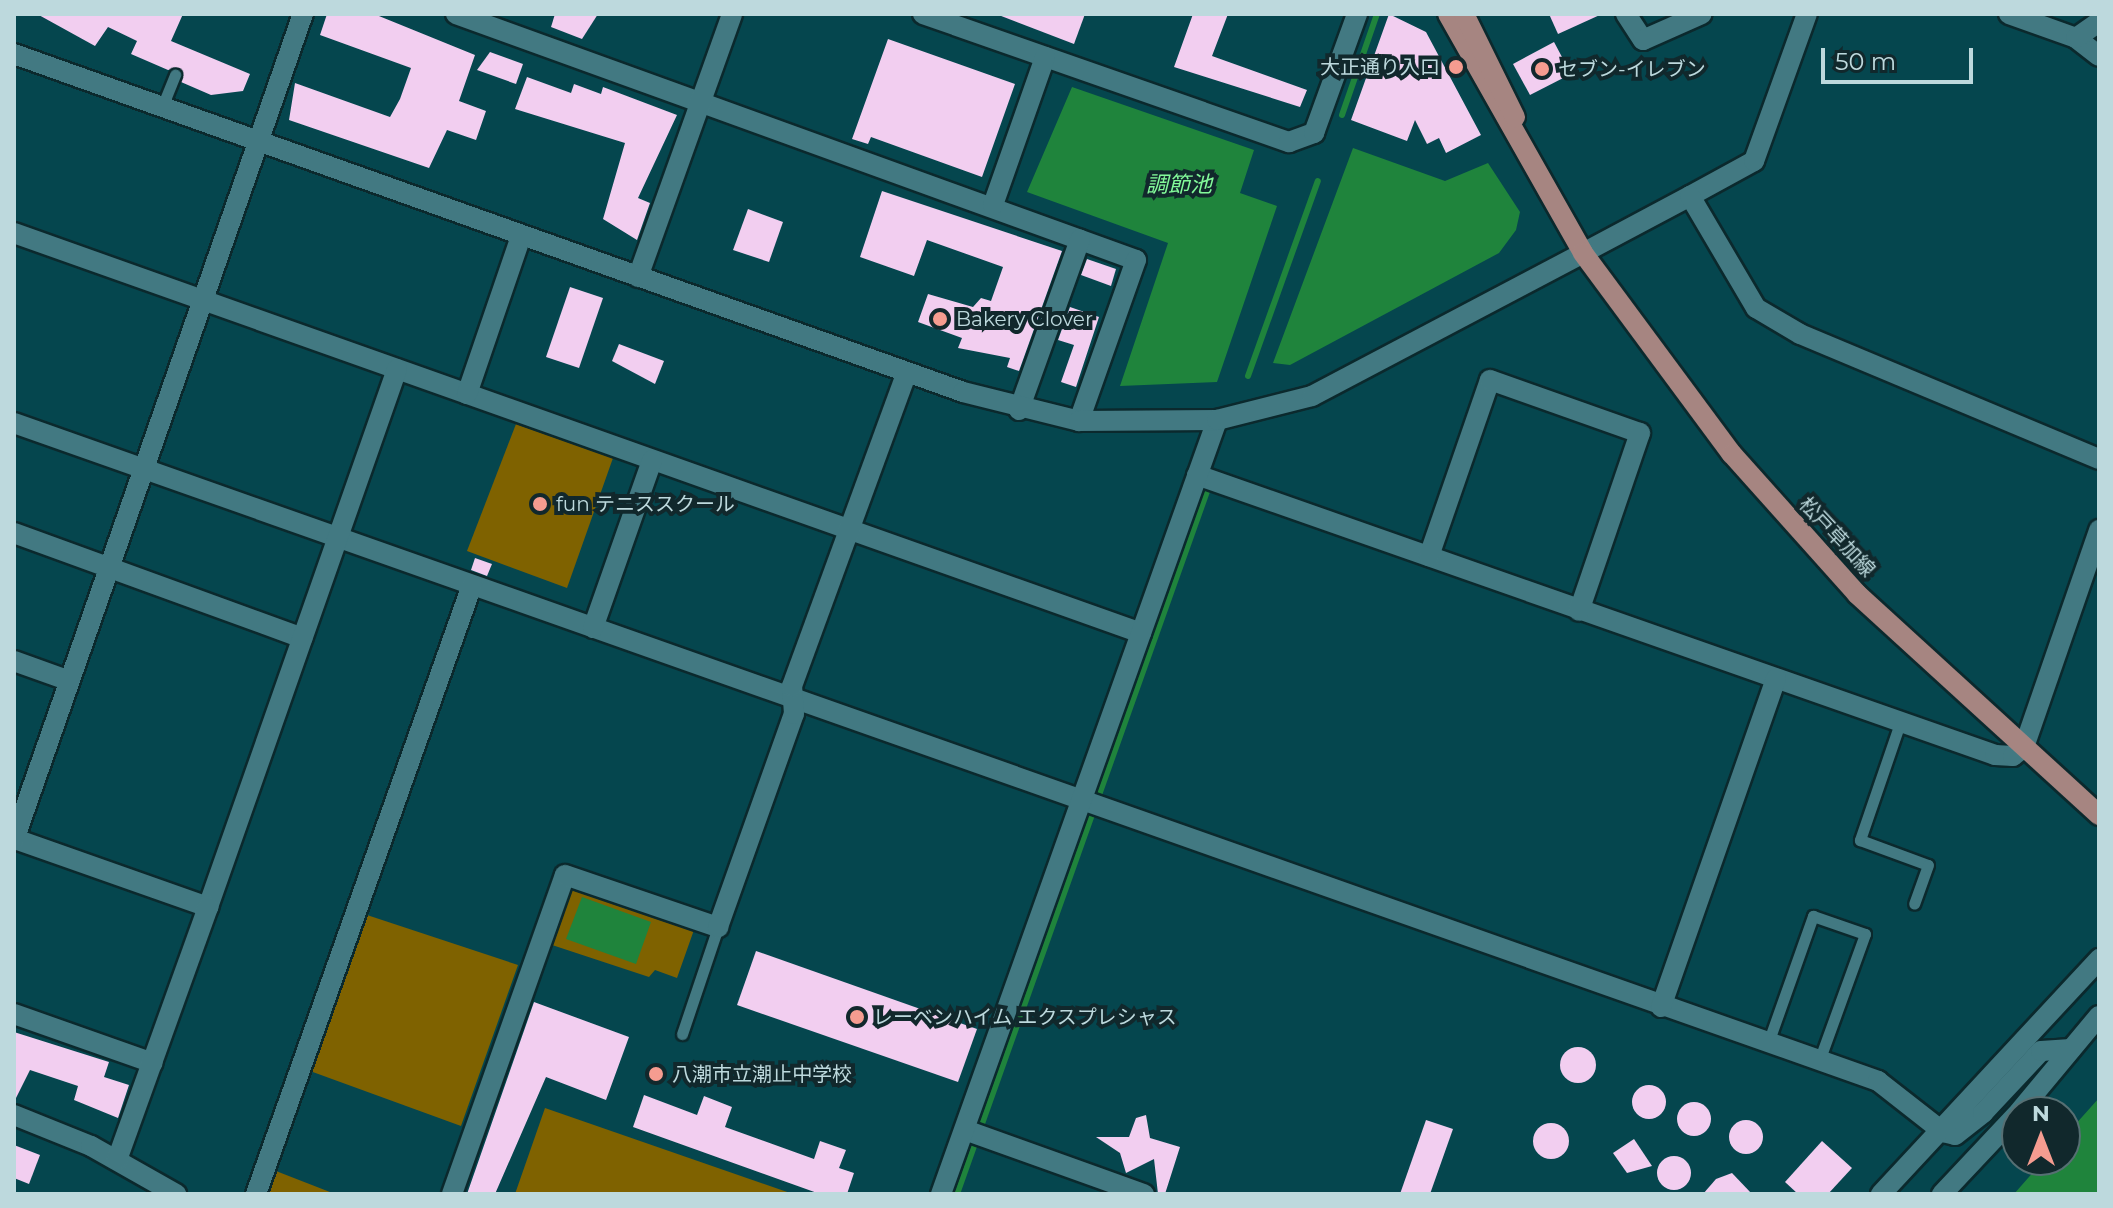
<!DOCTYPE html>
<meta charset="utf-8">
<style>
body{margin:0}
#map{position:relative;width:2113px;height:1208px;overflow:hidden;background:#05464e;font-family:Montserrat,"Noto Sans JP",sans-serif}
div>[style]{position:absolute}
.green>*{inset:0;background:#7f6200}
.water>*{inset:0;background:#1f843c}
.stream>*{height:6px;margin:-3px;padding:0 3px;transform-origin:3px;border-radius:3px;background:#1f843c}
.building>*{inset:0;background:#f2cef0}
.round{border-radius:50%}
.roads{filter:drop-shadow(2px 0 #0b292d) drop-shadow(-2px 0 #0b292d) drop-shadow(0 2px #0b292d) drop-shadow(0 -2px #0b292d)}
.service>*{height:11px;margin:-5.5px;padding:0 5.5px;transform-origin:5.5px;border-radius:5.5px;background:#427982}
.minor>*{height:20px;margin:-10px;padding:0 10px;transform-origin:10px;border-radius:10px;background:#427982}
.tertiary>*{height:20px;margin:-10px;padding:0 10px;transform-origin:10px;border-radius:10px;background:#427982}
.primary>*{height:20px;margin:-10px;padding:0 10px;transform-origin:10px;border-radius:10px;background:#a68581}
.dots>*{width:22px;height:22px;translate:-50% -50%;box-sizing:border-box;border:4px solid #11282c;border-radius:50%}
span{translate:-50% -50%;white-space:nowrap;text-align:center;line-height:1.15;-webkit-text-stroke:8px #11282c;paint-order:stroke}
.poi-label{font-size:20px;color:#bdd9dd}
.right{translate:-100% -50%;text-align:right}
.left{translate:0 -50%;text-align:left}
.street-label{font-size:20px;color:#bdd9dd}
.water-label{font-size:22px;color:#83fa9a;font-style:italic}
.frame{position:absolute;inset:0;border:16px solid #bdd9dd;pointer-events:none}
.north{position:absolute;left:2001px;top:1096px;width:80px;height:80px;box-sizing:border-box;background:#11282c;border:2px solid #566f73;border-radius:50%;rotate:0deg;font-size:22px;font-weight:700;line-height:32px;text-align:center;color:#bdd9dd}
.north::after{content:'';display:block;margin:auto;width:28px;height:36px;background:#f59c90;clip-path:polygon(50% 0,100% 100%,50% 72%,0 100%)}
.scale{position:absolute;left:1821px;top:48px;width:152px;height:36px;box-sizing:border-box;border:4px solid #bdd9dd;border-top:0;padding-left:10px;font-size:24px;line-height:28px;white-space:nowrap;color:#bdd9dd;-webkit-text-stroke:6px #11282c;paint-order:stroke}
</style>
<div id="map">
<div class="green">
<div style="clip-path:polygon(516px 424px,613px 458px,567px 588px,467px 551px)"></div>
<div style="clip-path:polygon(578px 886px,695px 927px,677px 978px,655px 970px,649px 977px,549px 944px,568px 888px)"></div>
<div style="clip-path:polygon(367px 915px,518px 965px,461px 1126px,310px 1071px)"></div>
<div style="clip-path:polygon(545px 1108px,793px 1194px,515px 1194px)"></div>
<div style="clip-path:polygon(276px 1171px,335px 1194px,268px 1194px)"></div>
</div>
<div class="water">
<div style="clip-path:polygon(1072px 87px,1254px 150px,1240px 193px,1277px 206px,1217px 382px,1120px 386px,1168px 243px,1027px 192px)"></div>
<div style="clip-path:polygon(1353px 148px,1445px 181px,1488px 163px,1520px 212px,1516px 230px,1499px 253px,1290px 365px,1273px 363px)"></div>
<div style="clip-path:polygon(582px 897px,651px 922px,636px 964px,566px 939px)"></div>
<div style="clip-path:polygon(2099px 1098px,2099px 1194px,2014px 1194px,2044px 1160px,2065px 1160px,2065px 1136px)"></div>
</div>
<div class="stream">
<div style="left:1342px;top:115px;width:107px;rotate:-70.9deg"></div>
<div style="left:1248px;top:376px;width:207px;rotate:-70.3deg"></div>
<div style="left:957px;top:1194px;width:752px;rotate:-70.41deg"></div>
</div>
<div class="building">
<div style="clip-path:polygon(37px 14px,183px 14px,171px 41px,250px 74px,243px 91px,211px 95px,181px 82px,179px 68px,168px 70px,131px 54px,137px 41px,108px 27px,95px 46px)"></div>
<div style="clip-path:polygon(327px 14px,374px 14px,475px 55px,459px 101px,486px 111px,476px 140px,447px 130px,429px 168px,289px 120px,295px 83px,390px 117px,400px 99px,411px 68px,320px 35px)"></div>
<div style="clip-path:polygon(555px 14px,598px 14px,582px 39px,551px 27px)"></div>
<div style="clip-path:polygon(996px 14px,1085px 14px,1074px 44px)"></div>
<div style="clip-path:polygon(1193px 14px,1228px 14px,1212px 56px,1307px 90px,1300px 107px,1174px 67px)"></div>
<div style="clip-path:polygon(1389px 14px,1426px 32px,1481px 135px,1446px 153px,1439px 138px,1427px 144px,1415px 120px,1407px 141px,1351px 120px)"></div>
<div style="clip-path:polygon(1549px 14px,1602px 14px,1558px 34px)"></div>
<div style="clip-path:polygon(888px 39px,1015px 84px,982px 177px,871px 137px,868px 144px,852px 139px)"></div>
<div style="clip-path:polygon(1554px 42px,1571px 74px,1530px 95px,1513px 64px)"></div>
<div style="clip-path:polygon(490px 52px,523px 64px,516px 84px,477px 70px)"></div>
<div style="clip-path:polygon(527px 77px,571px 93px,574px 84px,601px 94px,603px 87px,677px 115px,638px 198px,650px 203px,637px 240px,603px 219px,625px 143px,515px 109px)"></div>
<div style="clip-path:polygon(882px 191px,1062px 251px,1019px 371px,1007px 367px,1010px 358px,958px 348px,962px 338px,918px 322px,928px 294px,973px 307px,981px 298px,991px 301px,1003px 267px,927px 240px,914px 276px,860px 257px)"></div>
<div style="clip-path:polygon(748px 209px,783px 222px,769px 262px,733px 250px)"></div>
<div style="clip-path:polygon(1087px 259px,1116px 269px,1111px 286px,1081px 275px)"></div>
<div style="clip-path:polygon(570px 287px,603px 298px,579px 368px,546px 357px)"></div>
<div style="clip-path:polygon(1070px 307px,1099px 317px,1076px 387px,1061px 382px,1074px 345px,1058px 340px)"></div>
<div style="clip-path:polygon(619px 344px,664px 361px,655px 384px,612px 361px)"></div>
<div style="clip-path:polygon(475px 558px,492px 564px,487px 576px,471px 570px)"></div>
<div style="clip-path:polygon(756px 951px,977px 1029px,958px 1082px,737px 1005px)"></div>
<div style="clip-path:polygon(534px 1002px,629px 1037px,606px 1100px,546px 1077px,495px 1194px,467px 1194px)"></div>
<div style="clip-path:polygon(14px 1032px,109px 1062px,104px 1077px,129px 1085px,118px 1118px,74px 1100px,78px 1086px,30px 1070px,14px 1102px)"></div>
<div class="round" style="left:1560px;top:1047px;width:36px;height:36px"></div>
<div class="round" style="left:1632px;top:1085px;width:34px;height:34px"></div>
<div style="clip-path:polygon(644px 1095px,697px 1115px,704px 1096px,732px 1107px,725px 1127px,814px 1159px,820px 1141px,846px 1150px,839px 1168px,854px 1173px,847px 1194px,820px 1194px,633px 1127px)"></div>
<div class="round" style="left:1677px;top:1102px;width:34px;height:34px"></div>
<div style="clip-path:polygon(1146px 1115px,1150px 1138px,1180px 1147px,1165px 1194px,1158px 1194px,1154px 1159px,1126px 1173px,1120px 1153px,1096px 1137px,1129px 1137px,1136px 1118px)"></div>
<div style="clip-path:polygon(1426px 1120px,1453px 1129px,1430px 1194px,1400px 1194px)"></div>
<div class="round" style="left:1729px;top:1120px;width:34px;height:34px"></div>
<div class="round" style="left:1533px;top:1123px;width:36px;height:36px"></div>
<div style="clip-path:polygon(1634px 1139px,1652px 1166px,1627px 1173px,1613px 1153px)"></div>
<div style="clip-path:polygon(1822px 1141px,1852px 1168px,1828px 1194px,1798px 1194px,1785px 1182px)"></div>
<div style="clip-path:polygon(14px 1145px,40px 1155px,29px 1184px,14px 1178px)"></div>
<div class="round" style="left:1657px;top:1156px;width:34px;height:34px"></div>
<div style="clip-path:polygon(1732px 1173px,1752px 1194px,1703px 1194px,1716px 1179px)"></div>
</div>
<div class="roads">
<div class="service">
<div style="left:162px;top:107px;width:35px;rotate:-68deg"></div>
<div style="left:1900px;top:723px;width:124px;rotate:108.9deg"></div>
<div style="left:1860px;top:840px;width:72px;rotate:20.2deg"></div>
<div style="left:1928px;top:865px;width:41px;rotate:109.7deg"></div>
<div style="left:682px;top:1034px;width:113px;rotate:-71.4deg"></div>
<div style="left:1768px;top:1043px;width:135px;rotate:-70.5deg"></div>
<div style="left:1813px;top:916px;width:55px;rotate:19.1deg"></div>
<div style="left:1865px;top:934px;width:135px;rotate:109.9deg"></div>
</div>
<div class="minor">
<div style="left:456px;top:14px;width:723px;rotate:19.89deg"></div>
<div style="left:1136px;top:260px;width:171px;rotate:109.5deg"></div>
<div style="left:923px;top:14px;width:388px;rotate:19.3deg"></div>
<div style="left:1289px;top:142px;width:27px;rotate:-20deg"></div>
<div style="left:1314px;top:133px;width:127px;rotate:-70.1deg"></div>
<div style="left:1626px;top:14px;width:31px;rotate:57deg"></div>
<div style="left:1643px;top:40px;width:64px;rotate:-23.8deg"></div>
<div style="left:2009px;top:14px;width:71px;rotate:19.7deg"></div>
<div style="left:2076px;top:38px;width:29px;rotate:38deg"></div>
<div style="left:2076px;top:38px;width:28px;rotate:-35deg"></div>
<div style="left:1690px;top:196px;width:73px;rotate:-28.7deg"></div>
<div style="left:1754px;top:161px;width:156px;rotate:-70.2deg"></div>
<div style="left:993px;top:205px;width:157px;rotate:-70.6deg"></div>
<div style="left:14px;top:233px;width:1196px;rotate:19.54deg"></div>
<div style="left:1583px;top:253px;width:121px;rotate:-28deg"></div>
<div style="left:1690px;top:196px;width:130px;rotate:59.5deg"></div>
<div style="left:1756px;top:308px;width:51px;rotate:30.6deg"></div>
<div style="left:1800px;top:334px;width:324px;rotate:22.7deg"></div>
<div style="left:638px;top:277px;width:279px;rotate:-70.3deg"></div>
<div style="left:467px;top:394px;width:167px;rotate:-71.1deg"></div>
<div style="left:1019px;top:410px;width:181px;rotate:-70.3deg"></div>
<div style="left:14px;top:423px;width:1977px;rotate:19.44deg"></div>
<div style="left:1878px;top:1081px;width:83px;rotate:38.1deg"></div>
<div style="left:1943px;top:1132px;width:12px;rotate:14deg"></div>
<div style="left:1955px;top:1135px;width:36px;rotate:-38deg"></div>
<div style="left:1983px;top:1113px;width:85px;rotate:-46.9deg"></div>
<div style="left:2041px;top:1051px;width:30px;rotate:-4deg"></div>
<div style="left:1197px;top:475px;width:846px;rotate:19.33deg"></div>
<div style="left:1995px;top:755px;width:18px;rotate:3deg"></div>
<div style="left:2013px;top:756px;width:14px;rotate:-39deg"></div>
<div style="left:2024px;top:747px;width:230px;rotate:-70.9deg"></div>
<div style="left:14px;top:533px;width:307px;rotate:20deg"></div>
<div style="left:1429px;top:556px;width:186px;rotate:-70.9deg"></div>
<div style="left:1490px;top:380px;width:159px;rotate:19.5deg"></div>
<div style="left:1640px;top:433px;width:188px;rotate:108.9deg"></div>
<div style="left:593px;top:628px;width:178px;rotate:-70.6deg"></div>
<div style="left:14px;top:661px;width:59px;rotate:19.7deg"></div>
<div style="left:15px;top:839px;width:205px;rotate:19.4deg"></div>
<div style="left:208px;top:907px;width:570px;rotate:-70.64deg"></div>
<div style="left:14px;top:840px;width:875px;rotate:-70.72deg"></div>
<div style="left:1661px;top:1007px;width:348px;rotate:-70.7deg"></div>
<div style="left:14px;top:1014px;width:147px;rotate:19.4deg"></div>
<div style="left:14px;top:1115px;width:83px;rotate:21.9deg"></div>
<div style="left:91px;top:1146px;width:98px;rotate:29.5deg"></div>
<div style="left:965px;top:1130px;width:190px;rotate:19.7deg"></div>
<div style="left:117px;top:1160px;width:269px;rotate:-70.2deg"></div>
<div style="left:256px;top:1194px;width:646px;rotate:-70.47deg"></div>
<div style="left:452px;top:1194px;width:338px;rotate:-70.5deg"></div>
<div style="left:565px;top:875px;width:162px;rotate:18.8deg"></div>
<div style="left:718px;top:927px;width:226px;rotate:-70.4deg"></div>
<div style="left:794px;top:714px;width:28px;rotate:-94deg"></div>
<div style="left:792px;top:686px;width:334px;rotate:-69.9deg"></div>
<div style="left:941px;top:1194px;width:822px;rotate:-70.37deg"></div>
<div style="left:1881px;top:1194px;width:321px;rotate:-47.1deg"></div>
</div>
<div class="tertiary">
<div style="left:14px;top:54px;width:1007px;rotate:19.6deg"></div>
<div style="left:963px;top:392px;width:120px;rotate:14deg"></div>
<div style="left:1079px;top:421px;width:138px;rotate:-0.4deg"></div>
<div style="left:1217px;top:420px;width:98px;rotate:-14.2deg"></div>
<div style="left:1312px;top:396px;width:306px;rotate:-27.8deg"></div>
<div style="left:2019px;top:1112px;width:125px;rotate:-50.2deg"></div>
<div style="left:1942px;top:1194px;width:110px;rotate:-46.8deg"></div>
</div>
<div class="primary">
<div style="left:1448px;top:14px;width:274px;rotate:60.5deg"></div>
<div style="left:1583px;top:253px;width:250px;rotate:53.5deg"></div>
<div style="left:1732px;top:454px;width:188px;rotate:48.2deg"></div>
<div style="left:1857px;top:594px;width:328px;rotate:42.4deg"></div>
<div style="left:1464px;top:14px;width:115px;rotate:63.7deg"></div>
</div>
</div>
<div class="dots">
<div style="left:1456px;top:67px;background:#f59c90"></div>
<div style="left:1542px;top:69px;background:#f59c90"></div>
<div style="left:940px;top:319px;background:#f59c90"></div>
<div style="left:540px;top:504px;background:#f59c90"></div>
<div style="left:857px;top:1017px;background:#f59c90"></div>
<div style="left:656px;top:1074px;background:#f59c90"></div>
</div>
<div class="poi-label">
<span class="right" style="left:1440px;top:67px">大正通り入口</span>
<span class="left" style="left:1558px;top:69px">セブン-イレブン</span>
<span class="left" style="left:956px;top:319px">Bakery Clover</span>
<span class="left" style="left:556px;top:504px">fun テニススクール</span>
<span class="left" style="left:873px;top:1017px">レーベンハイム エクスプレシャス</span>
<span class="left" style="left:672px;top:1074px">八潮市立潮止中学校</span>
</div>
<div class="street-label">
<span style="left:1837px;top:537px;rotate:47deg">松戸草加線</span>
</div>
<div class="water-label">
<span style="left:1179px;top:185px">調節池</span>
</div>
<div class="frame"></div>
<div class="north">N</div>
<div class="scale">50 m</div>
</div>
